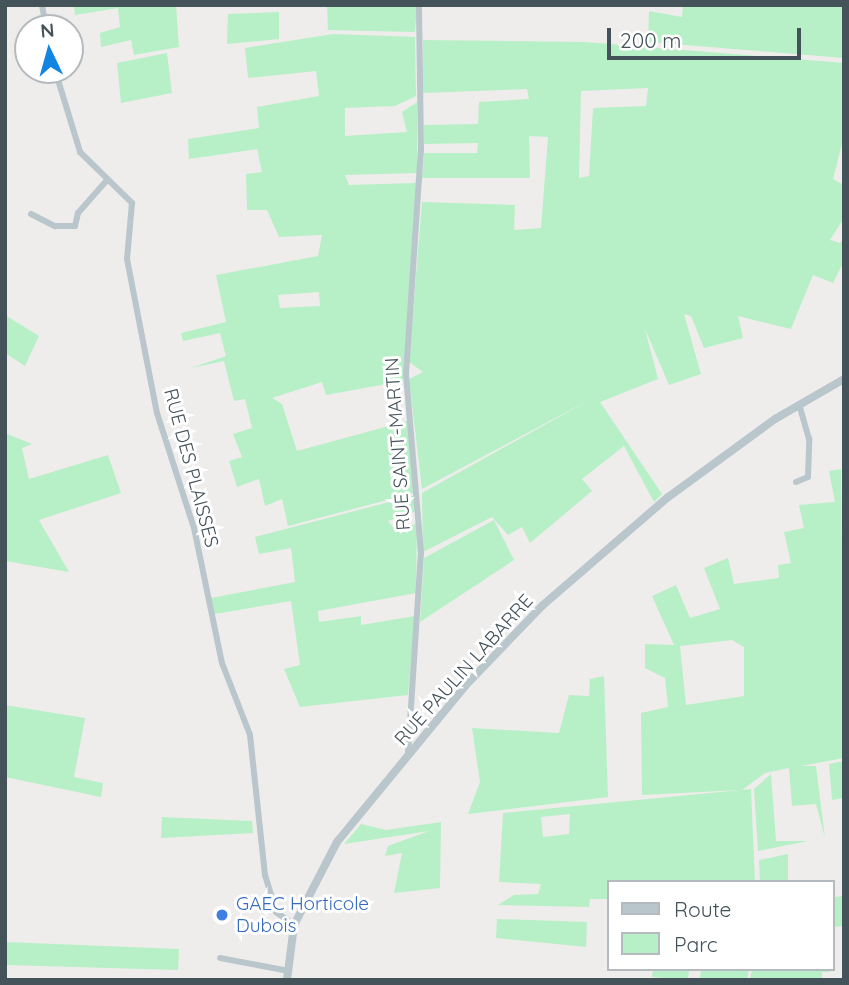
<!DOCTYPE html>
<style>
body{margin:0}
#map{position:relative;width:849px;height:985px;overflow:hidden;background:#efecec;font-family:Quicksand,sans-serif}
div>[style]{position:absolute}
.green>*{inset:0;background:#b7f0c6}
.minor>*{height:6px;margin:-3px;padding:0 3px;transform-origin:3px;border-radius:3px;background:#b9c6cc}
.tertiary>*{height:8px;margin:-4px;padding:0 4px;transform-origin:4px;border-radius:4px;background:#b9c6cc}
.dots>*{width:19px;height:19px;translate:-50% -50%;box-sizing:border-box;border:4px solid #fff;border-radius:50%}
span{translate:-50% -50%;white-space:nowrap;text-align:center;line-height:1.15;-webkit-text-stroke:6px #fff;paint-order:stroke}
.street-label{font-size:19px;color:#44525a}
.shop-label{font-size:19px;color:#366cbe}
.left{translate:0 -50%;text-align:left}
.frame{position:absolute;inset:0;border:7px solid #44525a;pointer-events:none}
.legend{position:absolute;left:607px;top:880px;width:228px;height:91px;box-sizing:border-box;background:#fff;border:2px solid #b4babd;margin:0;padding:9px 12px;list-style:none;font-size:21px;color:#44525a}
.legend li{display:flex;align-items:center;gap:14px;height:35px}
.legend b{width:35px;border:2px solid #b4babd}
.north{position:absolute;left:14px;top:14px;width:70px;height:70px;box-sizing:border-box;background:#fff;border:2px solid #b4babd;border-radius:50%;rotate:355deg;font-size:19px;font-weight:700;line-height:28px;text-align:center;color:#44525a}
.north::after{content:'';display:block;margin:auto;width:24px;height:32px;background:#1285e2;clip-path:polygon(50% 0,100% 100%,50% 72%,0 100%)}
.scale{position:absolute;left:607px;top:28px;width:194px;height:32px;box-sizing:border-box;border:4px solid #44525a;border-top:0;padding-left:9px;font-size:21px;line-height:24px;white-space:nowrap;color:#44525a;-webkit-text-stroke:5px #fff;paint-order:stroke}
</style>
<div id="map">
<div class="green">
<div style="clip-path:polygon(74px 5px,176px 5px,179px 47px,134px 55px,131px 40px,101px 47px,100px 33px,120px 27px,118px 8px,75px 15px)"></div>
<div style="clip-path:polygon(327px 5px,417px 5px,415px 32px,328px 30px)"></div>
<div style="clip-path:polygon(683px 5px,844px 5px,844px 58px,648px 42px,649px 11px,682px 17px)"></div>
<div style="clip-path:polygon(279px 12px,279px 39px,227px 44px,228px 14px)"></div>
<div style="clip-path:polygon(evenodd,333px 34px,415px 37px,416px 96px,395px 106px,345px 108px,345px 136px,407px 132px,402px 112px,417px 102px,417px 173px,345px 175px,349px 185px,416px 183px,403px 381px,326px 395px,322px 382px,272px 398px,282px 404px,297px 451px,407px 421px,418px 492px,288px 526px,282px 499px,265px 506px,259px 479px,237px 487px,229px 461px,242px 457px,233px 434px,252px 428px,245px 399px,234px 401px,224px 361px,191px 368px,226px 356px,220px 333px,183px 341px,181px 333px,226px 322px,216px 275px,318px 256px,322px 235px,279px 237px,267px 210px,247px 210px,246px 174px,262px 172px,257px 149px,189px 159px,188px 139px,259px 128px,257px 107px,319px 96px,316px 71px,248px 78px,245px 48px,333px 34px,319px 292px,320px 306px,280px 308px,278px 295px,319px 292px)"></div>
<div style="clip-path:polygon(evenodd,423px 40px,585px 42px,844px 63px,844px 136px,833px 179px,844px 185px,844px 218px,830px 240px,840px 243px,844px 237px,844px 261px,833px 283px,813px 275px,791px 329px,738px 316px,743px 338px,704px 348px,691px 316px,684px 314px,701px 374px,669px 385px,645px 329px,658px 379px,600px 402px,662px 494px,654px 502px,624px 446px,582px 479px,592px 491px,530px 543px,522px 527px,508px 535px,492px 517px,423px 552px,422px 493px,591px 399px,422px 489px,409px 379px,423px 372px,409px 362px,422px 202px,515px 205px,514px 230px,541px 228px,548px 137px,529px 136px,530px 178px,422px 178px,424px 153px,477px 153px,478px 143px,424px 144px,424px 125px,478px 124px,479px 102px,529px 99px,527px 89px,423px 93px,423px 40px,648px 88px,646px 106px,593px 108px,589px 176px,579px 178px,581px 91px,648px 88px)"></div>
<div style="clip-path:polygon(167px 53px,172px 93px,121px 103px,117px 63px)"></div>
<div style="clip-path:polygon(5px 315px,39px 336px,25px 366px,5px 353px)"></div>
<div style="clip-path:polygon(5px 433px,32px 444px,22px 448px,29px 479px,108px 455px,121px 493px,39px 520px,69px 572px,5px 561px)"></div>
<div style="clip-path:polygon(evenodd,841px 469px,844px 758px,801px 766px,816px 766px,825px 838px,816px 804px,792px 806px,789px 768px,765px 773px,742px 790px,642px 795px,641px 713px,668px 707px,665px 678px,645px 668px,645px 644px,674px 645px,652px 596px,676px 585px,690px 618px,720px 609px,704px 568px,728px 558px,734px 584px,779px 578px,778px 565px,791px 563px,784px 532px,804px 528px,799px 505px,835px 502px,829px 471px,841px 469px,732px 640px,744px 647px,744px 696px,686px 705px,680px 646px,732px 640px)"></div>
<div style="clip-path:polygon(416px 495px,417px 511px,388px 521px,393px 527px,417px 524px,416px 593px,318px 611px,319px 622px,361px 616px,361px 625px,415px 616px,408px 695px,300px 707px,284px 669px,300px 665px,291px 601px,215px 614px,211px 598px,295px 582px,291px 548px,259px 554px,255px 537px)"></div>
<div style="clip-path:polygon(494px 520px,514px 560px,420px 622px,424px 558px)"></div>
<div style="clip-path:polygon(604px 676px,608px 797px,468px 814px,480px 782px,472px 728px,559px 733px,569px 695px,589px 696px,590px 679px)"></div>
<div style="clip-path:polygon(5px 705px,85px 718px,74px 777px,103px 783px,101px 797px,5px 777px)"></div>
<div style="clip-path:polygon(844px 761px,844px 798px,832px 800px,829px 764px)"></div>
<div style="clip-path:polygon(771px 774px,776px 841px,808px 841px,758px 851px,754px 789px)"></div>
<div style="clip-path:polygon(evenodd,751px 789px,755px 882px,609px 882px,609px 899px,590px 899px,589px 907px,498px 905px,514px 895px,538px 894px,541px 884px,499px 882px,503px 813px,751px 789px,570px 814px,569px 834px,543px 837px,541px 817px,570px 814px)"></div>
<div style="clip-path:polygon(162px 817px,252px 821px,253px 833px,161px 838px)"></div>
<div style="clip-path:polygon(441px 822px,440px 888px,394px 893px,402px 853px,385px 856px,388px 846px,429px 831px,344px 844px,361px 824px,386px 830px)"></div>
<div style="clip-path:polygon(788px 854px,788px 882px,760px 882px,759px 860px)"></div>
<div style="clip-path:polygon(844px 896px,844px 926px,833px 927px,833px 897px)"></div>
<div style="clip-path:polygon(497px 919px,587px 922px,586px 947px,496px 938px)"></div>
<div style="clip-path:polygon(5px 942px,179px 949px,178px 970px,5px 965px)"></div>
<div style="clip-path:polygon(653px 969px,689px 969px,688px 980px,652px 977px)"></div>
<div style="clip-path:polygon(701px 969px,749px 969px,747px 980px,700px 980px)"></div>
<div style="clip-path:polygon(752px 969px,830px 969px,830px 972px,822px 972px,822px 980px,750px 980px)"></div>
</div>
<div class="minor">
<div style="left:42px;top:5px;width:23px;rotate:80deg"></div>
<div style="left:55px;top:70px;width:86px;rotate:73deg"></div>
<div style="left:80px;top:152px;width:73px;rotate:44.4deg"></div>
<div style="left:132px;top:203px;width:56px;rotate:95.1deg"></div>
<div style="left:127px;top:259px;width:157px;rotate:79deg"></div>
<div style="left:157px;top:413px;width:121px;rotate:72.2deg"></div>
<div style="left:194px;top:528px;width:138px;rotate:78.3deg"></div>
<div style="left:222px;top:663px;width:77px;rotate:68.7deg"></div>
<div style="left:250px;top:735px;width:141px;rotate:83.9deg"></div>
<div style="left:265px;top:875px;width:39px;rotate:73deg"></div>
<div style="left:276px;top:912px;width:22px;rotate:36deg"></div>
<div style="left:31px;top:214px;width:27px;rotate:27deg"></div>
<div style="left:55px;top:226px;width:20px"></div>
<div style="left:75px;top:226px;width:13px;rotate:-77deg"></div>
<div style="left:78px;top:213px;width:45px;rotate:-48.6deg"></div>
<div style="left:796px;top:482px;width:13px;rotate:-23deg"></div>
<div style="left:808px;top:477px;width:38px;rotate:-88deg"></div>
<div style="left:809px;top:439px;width:36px;rotate:-106deg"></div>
<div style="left:408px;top:753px;width:200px;rotate:-86.3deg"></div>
<div style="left:421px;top:553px;width:180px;rotate:-94.8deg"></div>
<div style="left:406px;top:374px;width:224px;rotate:-86.2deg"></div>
<div style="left:421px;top:151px;width:146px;rotate:-90.8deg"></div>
<div style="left:220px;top:958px;width:70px;rotate:10.7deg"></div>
</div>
<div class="tertiary">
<div style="left:287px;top:980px;width:55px;rotate:-82.7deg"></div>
<div style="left:294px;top:925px;width:93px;rotate:-62.6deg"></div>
<div style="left:337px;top:842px;width:202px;rotate:-50.6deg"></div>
<div style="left:465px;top:686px;width:112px;rotate:-46.1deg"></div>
<div style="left:543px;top:605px;width:164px;rotate:-40.8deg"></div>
<div style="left:667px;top:498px;width:134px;rotate:-36.2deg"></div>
<div style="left:775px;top:419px;width:80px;rotate:-30.1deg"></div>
</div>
<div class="dots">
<div style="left:222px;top:915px;background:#3f7fe0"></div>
</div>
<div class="street-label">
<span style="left:398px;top:444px;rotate:-94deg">RUE SAINT-MARTIN</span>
<span style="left:191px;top:468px;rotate:75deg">RUE DES PLAISSES</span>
<span style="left:464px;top:670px;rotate:-48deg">RUE PAULIN LABARRE</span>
</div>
<div class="shop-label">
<span class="left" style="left:236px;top:915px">GAEC Horticole<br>Dubois</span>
</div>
<div class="frame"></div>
<ul class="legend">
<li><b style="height:9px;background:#b9c6cc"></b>Route</li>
<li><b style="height:19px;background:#b7f0c6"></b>Parc</li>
</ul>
<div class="north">N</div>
<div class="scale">200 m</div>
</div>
